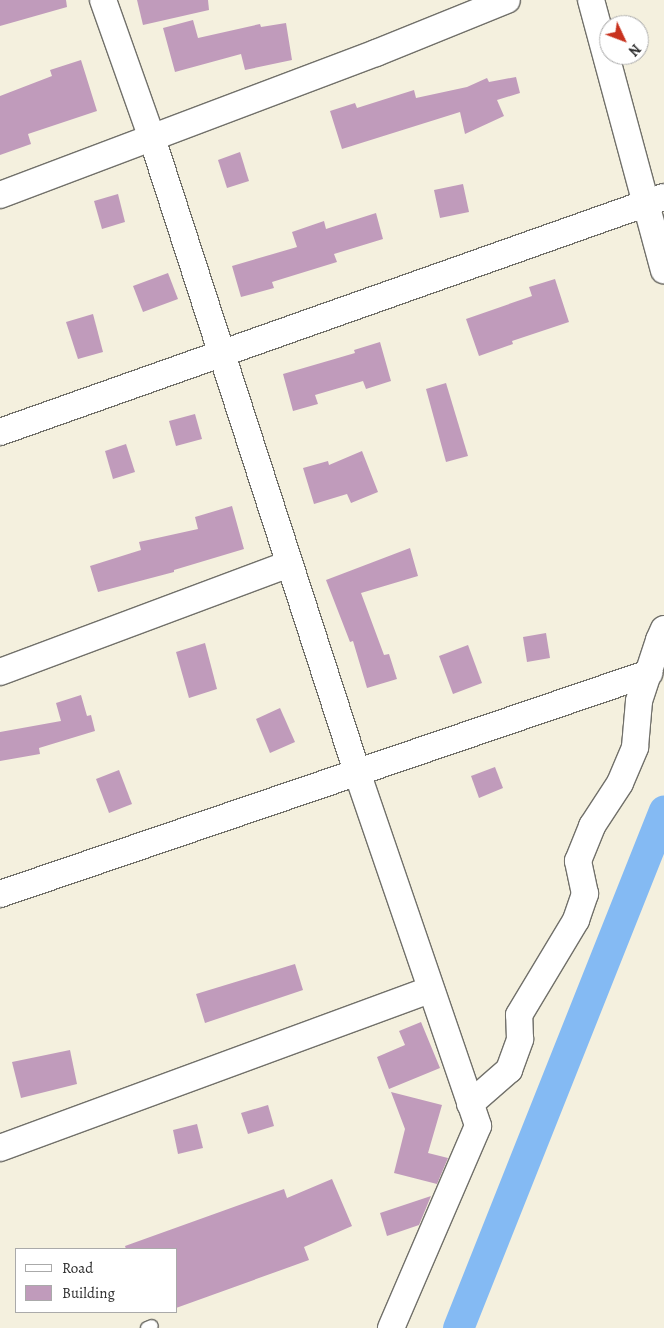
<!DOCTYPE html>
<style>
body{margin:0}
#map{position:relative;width:664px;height:1328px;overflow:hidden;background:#f4f0de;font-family:Alegreya,serif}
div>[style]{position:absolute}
.canal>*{height:31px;margin:-15.5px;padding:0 15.5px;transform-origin:15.5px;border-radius:15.5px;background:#84baf3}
.building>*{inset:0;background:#c09bbb}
.roads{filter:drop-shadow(1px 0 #71706a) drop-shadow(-1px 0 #71706a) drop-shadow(0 1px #71706a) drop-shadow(0 -1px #71706a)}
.service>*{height:12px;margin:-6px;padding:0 6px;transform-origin:6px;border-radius:6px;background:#fff}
.minor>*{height:26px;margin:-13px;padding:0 13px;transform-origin:13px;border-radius:13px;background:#fff}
span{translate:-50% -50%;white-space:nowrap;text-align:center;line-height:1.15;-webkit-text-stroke:4px #fff;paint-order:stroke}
.legend{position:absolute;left:15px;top:1248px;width:162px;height:65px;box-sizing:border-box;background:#fff;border:1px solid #aaa;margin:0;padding:6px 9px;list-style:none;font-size:15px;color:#2b2b2b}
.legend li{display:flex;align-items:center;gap:10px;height:25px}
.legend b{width:25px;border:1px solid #aaa}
.north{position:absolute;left:599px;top:15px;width:50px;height:50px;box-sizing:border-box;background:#fff;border:1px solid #aaa;border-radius:50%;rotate:133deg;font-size:14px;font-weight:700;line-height:20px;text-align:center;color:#2b2b2b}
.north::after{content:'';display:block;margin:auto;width:18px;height:22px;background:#c8321e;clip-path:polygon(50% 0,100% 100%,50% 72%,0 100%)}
</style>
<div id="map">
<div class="canal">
<div style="left:458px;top:1328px;width:557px;rotate:-68.31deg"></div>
</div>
<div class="building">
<div style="clip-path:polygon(0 0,66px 0,67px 7px,0 26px)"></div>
<div style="clip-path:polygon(137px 0,208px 0,209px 10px,143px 25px)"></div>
<div style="clip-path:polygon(193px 20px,198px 38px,260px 24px,261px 27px,286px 23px,292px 60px,245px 70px,241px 54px,175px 72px,163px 28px)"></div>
<div style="clip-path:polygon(81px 60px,97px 111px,28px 134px,31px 144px,0 155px,0 96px,52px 76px,50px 70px)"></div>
<div style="clip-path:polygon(516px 77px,520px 93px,497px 100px,504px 116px,465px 134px,460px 112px,342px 149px,330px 111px,355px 103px,357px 108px,414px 90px,416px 98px,467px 87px,487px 78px,489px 82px)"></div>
<div style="clip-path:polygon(240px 152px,249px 181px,227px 188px,218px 160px)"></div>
<div style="clip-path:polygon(463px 184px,469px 212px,440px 218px,434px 190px)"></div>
<div style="clip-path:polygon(118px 194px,125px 222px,102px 229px,94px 201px)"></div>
<div style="clip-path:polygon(376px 213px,383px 239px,334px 254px,337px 262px,272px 282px,274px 288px,241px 297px,232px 266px,297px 247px,292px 232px,324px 221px,326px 229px)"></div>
<div style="clip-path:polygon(168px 273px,178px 299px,143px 312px,133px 286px)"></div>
<div style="clip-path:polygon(555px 279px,569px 322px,512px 341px,513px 344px,479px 356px,466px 319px,532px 296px,529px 287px)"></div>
<div style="clip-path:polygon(93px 314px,103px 352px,78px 359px,66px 322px)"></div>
<div style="clip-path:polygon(380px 342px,391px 381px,366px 389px,363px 381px,315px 395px,318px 404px,293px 411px,283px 374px,338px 358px,355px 353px,354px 350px)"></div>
<div style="clip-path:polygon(446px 383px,468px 456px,446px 462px,426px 389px)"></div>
<div style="clip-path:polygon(195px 414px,202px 439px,176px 446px,169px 421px)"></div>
<div style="clip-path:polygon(126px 444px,135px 472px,113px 479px,105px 451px)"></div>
<div style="clip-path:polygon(362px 451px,378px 492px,351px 503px,347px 494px,314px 504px,303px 468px,328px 461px,329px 465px)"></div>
<div style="clip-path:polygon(232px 506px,244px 549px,174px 570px,174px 572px,98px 592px,90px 566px,141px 550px,139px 542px,198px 529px,195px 517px)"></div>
<div style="clip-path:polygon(410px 548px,418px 576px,361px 593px,384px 655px,389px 654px,397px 679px,367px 688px,353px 641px,350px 642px,326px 580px)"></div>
<div style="clip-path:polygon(546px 633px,550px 658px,527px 662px,523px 637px)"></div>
<div style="clip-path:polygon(205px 643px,217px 689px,189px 698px,176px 652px)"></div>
<div style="clip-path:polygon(468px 645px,482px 683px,453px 694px,439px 656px)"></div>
<div style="clip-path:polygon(81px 695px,87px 716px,91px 715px,95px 731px,39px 748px,40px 754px,0 761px,0 732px,61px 721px,56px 703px)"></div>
<div style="clip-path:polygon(280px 708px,295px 742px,270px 753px,256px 719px)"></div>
<div style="clip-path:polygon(495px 767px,503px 788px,479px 798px,471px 776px)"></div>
<div style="clip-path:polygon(119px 770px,132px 804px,109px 813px,96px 779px)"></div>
<div style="clip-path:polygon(295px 964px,303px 990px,205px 1023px,196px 994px)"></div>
<div style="clip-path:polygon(421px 1022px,440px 1068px,389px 1089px,377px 1057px,405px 1045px,399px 1031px)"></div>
<div style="clip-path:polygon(70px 1050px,77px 1084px,21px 1098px,12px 1062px)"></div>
<div style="clip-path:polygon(391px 1092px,442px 1105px,428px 1153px,448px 1158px,437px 1184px,394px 1173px,405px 1129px)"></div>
<div style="clip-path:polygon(268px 1105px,274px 1126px,248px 1134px,241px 1113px)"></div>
<div style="clip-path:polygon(197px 1124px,203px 1148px,178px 1154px,173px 1130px)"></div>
<div style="clip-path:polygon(332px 1179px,352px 1226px,304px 1247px,309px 1260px,176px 1308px,176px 1249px,126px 1249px,125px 1246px,284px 1189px,287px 1198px)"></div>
<div style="clip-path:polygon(431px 1196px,419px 1225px,387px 1236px,380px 1213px)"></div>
</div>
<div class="roads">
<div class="service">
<div style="left:147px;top:1328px;width:5px;rotate:-22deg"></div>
</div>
<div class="minor">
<div style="left:103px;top:0;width:146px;rotate:70.5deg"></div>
<div style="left:152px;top:138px;width:666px;rotate:72.08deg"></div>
<div style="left:357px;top:772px;width:374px;rotate:71.1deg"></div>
<div style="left:478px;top:1126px;width:220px;rotate:113.3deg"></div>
<div style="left:591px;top:0;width:280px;rotate:74.9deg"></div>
<div style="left:0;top:195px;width:402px;rotate:-20.7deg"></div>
<div style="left:376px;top:53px;width:141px;rotate:-22deg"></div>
<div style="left:0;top:432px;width:704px;rotate:-19.49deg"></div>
<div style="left:0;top:672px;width:309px;rotate:-20.5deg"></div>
<div style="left:0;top:894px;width:686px;rotate:-18.8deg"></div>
<div style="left:470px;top:1104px;width:52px;rotate:-41.1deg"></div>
<div style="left:509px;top:1070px;width:33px;rotate:-70deg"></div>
<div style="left:520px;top:1039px;width:24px;rotate:-92deg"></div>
<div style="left:519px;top:1015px;width:111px;rotate:-59deg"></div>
<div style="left:576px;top:920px;width:28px;rotate:-71deg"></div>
<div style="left:585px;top:894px;width:34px;rotate:-102deg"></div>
<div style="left:578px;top:861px;width:38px;rotate:-68deg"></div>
<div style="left:592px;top:826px;width:51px;rotate:-56.9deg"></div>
<div style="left:620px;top:783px;width:39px;rotate:-67deg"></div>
<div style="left:635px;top:747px;width:46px;rotate:-85deg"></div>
<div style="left:639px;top:701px;width:64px;rotate:-71.8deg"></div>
<div style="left:659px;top:640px;width:12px;rotate:-66deg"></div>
<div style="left:0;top:1148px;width:459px;rotate:-20.2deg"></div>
</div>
</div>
<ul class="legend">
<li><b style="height:6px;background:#fff"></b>Road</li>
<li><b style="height:14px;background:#c09bbb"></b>Building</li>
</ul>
<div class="north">N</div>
</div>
